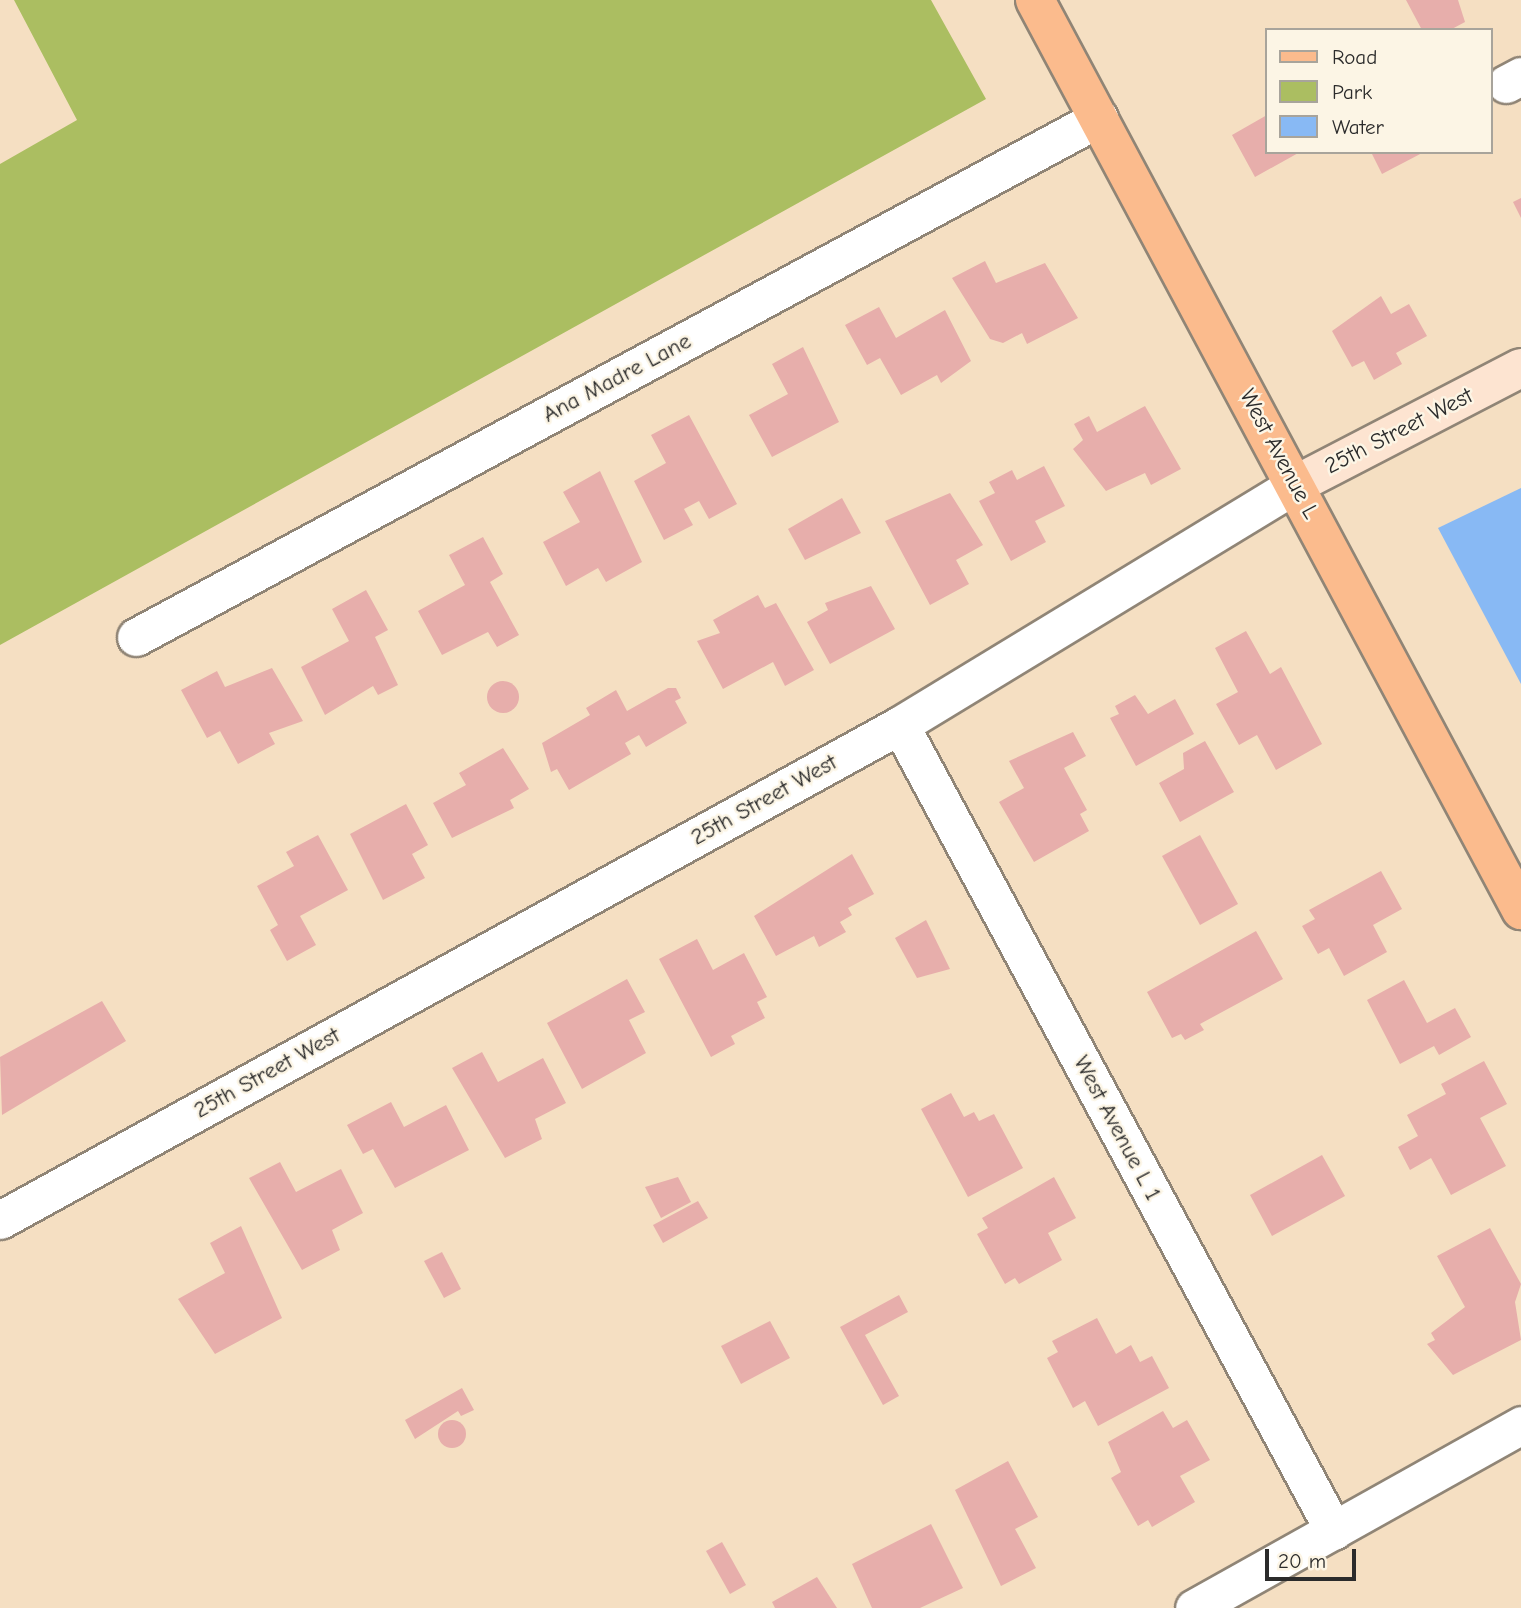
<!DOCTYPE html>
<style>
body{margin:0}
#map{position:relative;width:1521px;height:1608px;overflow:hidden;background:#f5dfc2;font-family:"Comic Neue",sans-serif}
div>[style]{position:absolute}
.green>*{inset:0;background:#abbe61}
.water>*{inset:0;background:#88b9f4}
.building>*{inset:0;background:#e7aeab}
.round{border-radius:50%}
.roads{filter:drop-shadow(2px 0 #908576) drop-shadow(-2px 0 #908576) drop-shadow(0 2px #908576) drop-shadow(0 -2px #908576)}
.street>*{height:37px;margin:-18.5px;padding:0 18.5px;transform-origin:18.5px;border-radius:18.5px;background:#fff}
.secondary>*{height:38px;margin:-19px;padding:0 19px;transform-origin:19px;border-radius:19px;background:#fde4d1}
.primary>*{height:38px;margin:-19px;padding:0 19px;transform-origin:19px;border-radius:19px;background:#fbbb8d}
span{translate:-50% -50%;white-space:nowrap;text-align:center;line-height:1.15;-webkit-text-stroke:5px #fcf5e5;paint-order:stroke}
.street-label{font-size:23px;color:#2b2b2b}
.legend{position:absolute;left:1265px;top:28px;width:228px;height:126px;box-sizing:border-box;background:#fcf5e5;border:2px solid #a8a49b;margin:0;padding:9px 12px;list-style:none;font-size:21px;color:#2b2b2b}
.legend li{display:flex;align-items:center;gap:14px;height:35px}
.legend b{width:35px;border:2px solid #a8a49b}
.scale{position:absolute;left:1265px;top:1549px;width:91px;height:32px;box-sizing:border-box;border:4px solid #2b2b2b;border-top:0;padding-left:9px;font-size:21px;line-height:24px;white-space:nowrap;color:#2b2b2b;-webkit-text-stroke:5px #fcf5e5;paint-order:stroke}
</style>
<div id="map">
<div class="green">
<div style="clip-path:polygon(14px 0,931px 0,986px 99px,0 645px,0 164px,77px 120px)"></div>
</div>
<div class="water">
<div style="clip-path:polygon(1521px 488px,1521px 684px,1438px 528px)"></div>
</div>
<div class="building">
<div style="clip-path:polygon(1406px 0,1458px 0,1465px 22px,1450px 30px,1422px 30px)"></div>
<div style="clip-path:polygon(1267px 115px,1267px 152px,1300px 152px,1255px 177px,1232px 135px)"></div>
<div style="clip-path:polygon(1371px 152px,1424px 152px,1382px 174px)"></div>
<div style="clip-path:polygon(1521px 198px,1521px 218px,1513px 202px)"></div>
<div style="clip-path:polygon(985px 261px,996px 283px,1045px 263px,1078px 318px,1027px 344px,1022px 333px,1003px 343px,990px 339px,952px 278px)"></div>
<div style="clip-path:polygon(1381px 296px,1391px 314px,1409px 304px,1427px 336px,1396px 353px,1402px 364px,1374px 380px,1364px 361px,1352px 367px,1332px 331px)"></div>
<div style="clip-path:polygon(879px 307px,896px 338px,945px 310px,971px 361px,941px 383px,937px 375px,901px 395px,880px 358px,867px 365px,845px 325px)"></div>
<div style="clip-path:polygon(803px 347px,839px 422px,772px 457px,749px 415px,788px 394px,772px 364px)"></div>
<div style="clip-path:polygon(1145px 406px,1181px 469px,1151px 485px,1145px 473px,1106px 491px,1073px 449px,1083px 440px,1074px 424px,1089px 416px,1097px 432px)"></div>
<div style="clip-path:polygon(689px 415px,737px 504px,709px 519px,699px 501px,684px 509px,693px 525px,664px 540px,634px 481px,666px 463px,651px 435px)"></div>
<div style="clip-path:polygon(1044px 466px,1065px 506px,1035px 521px,1046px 542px,1011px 561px,979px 501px,995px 493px,989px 482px,1012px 470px,1017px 480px)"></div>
<div style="clip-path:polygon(600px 471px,642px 562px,606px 582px,598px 568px,566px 586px,543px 542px,580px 522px,563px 492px)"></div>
<div style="clip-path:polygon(950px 493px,983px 545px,956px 560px,969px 584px,930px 605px,885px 521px)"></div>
<div style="clip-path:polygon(842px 498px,861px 533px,805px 560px,788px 529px)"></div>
<div style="clip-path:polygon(483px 537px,503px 574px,490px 582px,519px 635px,497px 647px,488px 632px,442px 655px,418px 611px,465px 585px,449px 555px)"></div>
<div style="clip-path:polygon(871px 586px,895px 629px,830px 664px,807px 622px,828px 610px,825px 603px)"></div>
<div style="clip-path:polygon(366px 590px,388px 630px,375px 637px,398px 685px,378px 695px,373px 686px,325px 715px,301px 667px,349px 641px,332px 609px)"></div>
<div style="clip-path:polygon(758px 595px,765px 608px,776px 603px,814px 670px,785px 686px,773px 662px,723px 689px,697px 641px,720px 633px,713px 620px)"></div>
<div style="clip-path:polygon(1246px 631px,1270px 674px,1281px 667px,1322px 744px,1276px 770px,1257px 735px,1239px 745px,1216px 704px,1238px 692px,1215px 648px)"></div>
<div style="clip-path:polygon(272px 668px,303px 721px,269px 733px,275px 744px,238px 764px,220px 731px,207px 738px,181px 690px,217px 671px,225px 687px)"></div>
<div class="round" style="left:487px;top:681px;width:32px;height:32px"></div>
<div style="clip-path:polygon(668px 688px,676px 688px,681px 698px,675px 701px,687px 723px,646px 747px,639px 735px,625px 743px,631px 754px,569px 790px,557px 769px,551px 772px,542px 743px,590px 715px,586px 708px,616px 690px,627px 711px)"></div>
<div style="clip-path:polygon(1135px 695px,1148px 714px,1175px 699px,1194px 734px,1136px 766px,1110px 718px,1119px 714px,1115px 706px)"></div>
<div style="clip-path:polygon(1073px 732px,1086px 756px,1064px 768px,1087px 810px,1080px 814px,1089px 831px,1034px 862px,999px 802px,1024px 788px,1009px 761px)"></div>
<div style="clip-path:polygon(1205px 741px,1234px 792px,1180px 822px,1159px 783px,1184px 769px,1183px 753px)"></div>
<div style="clip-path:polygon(503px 748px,529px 789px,510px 800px,514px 808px,452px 838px,433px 803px,466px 785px,459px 773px)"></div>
<div style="clip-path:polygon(406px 804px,428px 845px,412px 854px,425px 878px,383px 900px,350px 834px)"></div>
<div style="clip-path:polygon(318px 835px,348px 890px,300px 916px,316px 945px,287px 961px,270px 930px,278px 925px,257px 886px,294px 866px,286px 852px)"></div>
<div style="clip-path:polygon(1200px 835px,1238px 904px,1200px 925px,1162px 856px)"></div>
<div style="clip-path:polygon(852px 854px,874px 894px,848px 908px,852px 915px,840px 922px,846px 932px,819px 947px,814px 936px,776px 956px,754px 916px)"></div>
<div style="clip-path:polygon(1381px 871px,1402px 909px,1373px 925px,1387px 952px,1344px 976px,1329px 948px,1318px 954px,1302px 926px,1315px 919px,1309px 910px)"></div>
<div style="clip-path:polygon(926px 920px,950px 969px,917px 978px,895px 938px)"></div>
<div style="clip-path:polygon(1256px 931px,1283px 979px,1200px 1024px,1204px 1030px,1185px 1040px,1181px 1034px,1172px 1038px,1147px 992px)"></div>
<div style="clip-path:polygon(697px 939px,713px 970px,744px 953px,767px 997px,757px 1002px,765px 1018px,731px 1036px,735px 1044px,711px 1057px,659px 959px)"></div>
<div style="clip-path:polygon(627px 979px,645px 1012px,629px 1020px,646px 1053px,582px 1089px,547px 1023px)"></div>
<div style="clip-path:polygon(1404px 980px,1427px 1023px,1455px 1008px,1471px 1037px,1439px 1055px,1434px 1046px,1400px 1064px,1367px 1000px)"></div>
<div style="clip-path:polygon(102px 1001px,126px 1041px,2px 1115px,0 1057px)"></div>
<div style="clip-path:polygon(482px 1052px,498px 1082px,543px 1058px,566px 1103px,535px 1119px,542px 1139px,505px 1158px,452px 1068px)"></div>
<div style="clip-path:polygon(1484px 1061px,1507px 1104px,1480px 1118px,1506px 1166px,1451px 1195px,1431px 1158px,1410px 1170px,1398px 1147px,1418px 1136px,1407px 1115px,1446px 1094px,1441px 1084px)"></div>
<div style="clip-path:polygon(951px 1093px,964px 1117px,974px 1112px,979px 1121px,994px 1114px,1023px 1168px,968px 1197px,921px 1109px)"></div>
<div style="clip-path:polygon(391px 1102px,404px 1127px,446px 1105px,469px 1150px,395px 1188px,373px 1149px,363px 1154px,347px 1125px)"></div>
<div style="clip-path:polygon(1322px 1155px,1345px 1196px,1272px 1236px,1250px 1195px)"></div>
<div style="clip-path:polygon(280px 1162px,296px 1192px,341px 1169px,363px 1213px,332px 1230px,340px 1250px,302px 1270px,249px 1178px)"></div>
<div style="clip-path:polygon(678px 1177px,691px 1202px,661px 1218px,645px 1187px)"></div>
<div style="clip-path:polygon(1054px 1177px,1076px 1218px,1048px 1233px,1062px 1260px,1019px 1284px,1015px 1278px,1005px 1284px,977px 1234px,988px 1228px,982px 1218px)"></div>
<div style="clip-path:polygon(698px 1201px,708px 1218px,663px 1243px,653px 1225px)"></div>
<div style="clip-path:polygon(241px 1226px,282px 1318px,215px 1354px,178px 1299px,225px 1273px,210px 1243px)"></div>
<div style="clip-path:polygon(1490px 1228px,1521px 1284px,1515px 1302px,1521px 1340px,1453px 1375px,1427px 1344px,1435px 1340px,1431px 1333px,1465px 1307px,1437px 1256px)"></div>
<div style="clip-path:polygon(442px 1252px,461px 1289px,444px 1298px,424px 1261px)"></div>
<div style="clip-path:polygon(899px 1295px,908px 1312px,865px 1335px,899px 1396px,883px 1405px,840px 1327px)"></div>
<div style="clip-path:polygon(1097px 1318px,1116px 1354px,1131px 1345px,1140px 1362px,1152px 1356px,1169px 1388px,1098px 1426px,1085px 1401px,1073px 1408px,1047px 1358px,1058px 1352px,1052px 1341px)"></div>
<div style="clip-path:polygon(770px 1321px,790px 1358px,741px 1384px,721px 1346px)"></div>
<div style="clip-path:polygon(462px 1388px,474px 1410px,461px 1416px,458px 1411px,415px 1439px,405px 1420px)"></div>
<div style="clip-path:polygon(1163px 1411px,1173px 1428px,1187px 1420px,1210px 1460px,1180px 1476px,1195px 1502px,1152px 1527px,1148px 1520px,1138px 1526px,1111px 1478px,1121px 1472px,1108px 1442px)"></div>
<div class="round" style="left:438px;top:1420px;width:28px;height:28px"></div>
<div style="clip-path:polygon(1008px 1461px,1038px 1517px,1015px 1529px,1036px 1568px,1001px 1586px,955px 1490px)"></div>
<div style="clip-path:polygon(931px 1524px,963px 1588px,920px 1608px,872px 1608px,852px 1564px)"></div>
<div style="clip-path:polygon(722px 1542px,746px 1585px,730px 1594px,706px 1551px)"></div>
<div style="clip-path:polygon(817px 1577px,837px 1608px,775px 1608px,772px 1602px)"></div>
</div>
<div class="roads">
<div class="street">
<div style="left:1506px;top:84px;width:17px;rotate:-28deg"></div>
<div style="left:136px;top:637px;width:1094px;rotate:-28.32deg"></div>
<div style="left:900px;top:725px;width:915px;rotate:61.7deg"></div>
<div style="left:0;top:1220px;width:1027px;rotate:-28.81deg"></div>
<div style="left:900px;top:725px;width:462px;rotate:-31.3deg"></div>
<div style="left:1194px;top:1608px;width:375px;rotate:-29.2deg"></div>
</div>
<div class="secondary">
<div style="left:1295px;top:485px;width:254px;rotate:-27.4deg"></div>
</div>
<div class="primary">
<div style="left:1035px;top:0;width:1032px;rotate:61.89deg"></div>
</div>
</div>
<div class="street-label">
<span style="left:617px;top:378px;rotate:-28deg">Ana Madre Lane</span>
<span style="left:1399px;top:431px;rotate:-27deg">25th Street West</span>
<span style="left:1279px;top:454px;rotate:62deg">West Avenue L</span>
<span style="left:764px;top:800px;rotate:-29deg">25th Street West</span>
<span style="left:267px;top:1073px;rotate:-29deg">25th Street West</span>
<span style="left:1117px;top:1128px;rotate:62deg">West Avenue L 1</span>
</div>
<ul class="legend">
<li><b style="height:9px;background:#fbbb8d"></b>Road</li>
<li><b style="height:19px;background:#abbe61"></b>Park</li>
<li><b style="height:19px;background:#88b9f4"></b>Water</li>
</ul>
<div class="scale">20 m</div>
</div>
